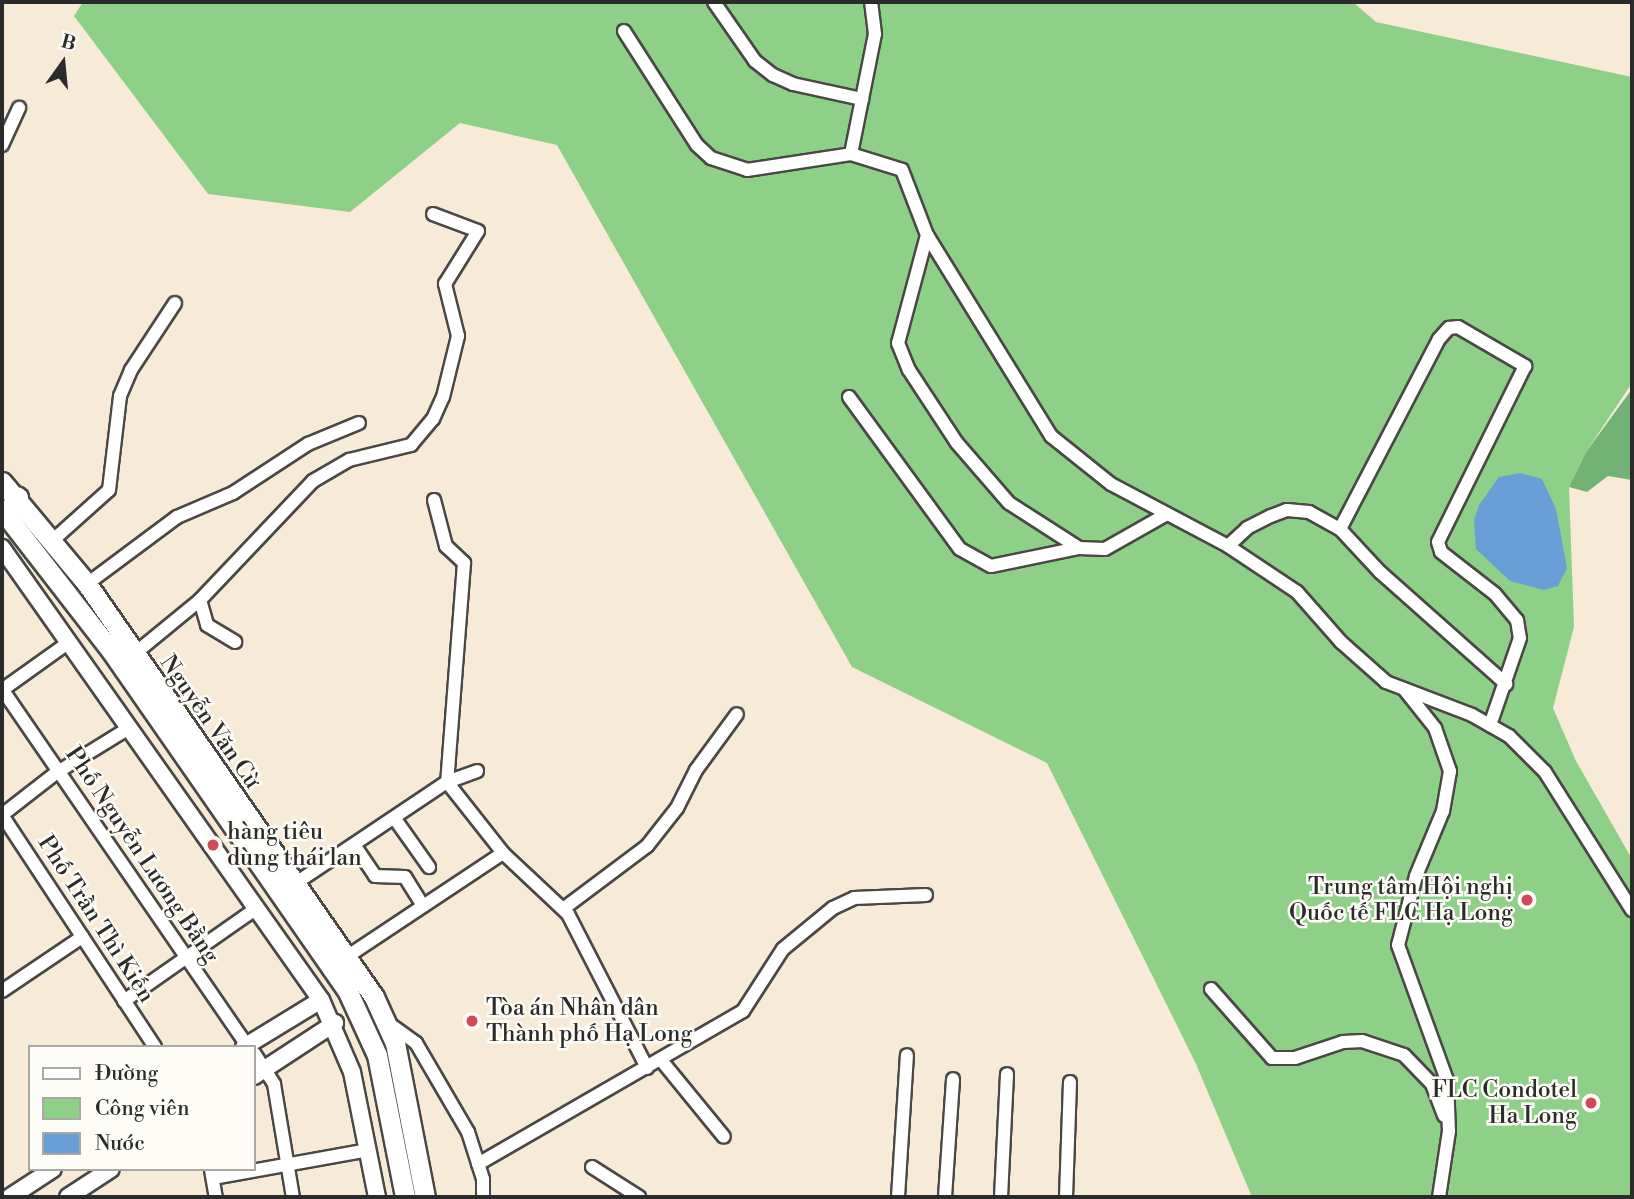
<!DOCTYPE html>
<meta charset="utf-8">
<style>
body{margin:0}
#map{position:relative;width:1634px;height:1199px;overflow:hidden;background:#f7ead7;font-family:"Libre Bodoni",serif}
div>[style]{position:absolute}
.green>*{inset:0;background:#8ed088}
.forest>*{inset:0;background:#72b274}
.water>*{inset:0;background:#699fd6}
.roads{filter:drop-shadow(2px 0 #4a4845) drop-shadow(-2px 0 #4a4845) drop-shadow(0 2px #4a4845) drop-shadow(0 -2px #4a4845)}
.minor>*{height:12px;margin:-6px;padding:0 6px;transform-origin:6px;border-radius:6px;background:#fff}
.tertiary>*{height:16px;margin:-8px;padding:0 8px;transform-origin:8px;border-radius:8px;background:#fff}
.primary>*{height:19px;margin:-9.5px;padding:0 9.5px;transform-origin:9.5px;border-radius:9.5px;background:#fff}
.trunk>*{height:21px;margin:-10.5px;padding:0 10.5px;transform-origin:10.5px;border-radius:10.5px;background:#fff}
.dots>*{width:19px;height:19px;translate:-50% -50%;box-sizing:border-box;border:4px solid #fdfcf7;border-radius:50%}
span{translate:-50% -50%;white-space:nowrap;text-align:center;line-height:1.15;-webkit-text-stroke:5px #fdfcf7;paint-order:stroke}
.street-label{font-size:23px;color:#2b2b2b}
.poi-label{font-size:23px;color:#2b2b2b}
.left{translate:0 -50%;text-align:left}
.right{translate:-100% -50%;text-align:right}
.frame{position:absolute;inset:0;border:4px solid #2b2b2b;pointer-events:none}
.legend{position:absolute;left:28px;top:1045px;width:228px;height:126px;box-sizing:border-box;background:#fdfcf7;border:2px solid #a9a8a5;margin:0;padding:9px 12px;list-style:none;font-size:21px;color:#2b2b2b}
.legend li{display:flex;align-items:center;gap:14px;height:35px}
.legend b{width:35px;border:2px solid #a9a8a5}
.north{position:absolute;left:28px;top:28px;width:70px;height:70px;-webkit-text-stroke:5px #fdfcf7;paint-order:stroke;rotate:15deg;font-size:19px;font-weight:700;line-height:28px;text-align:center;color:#2b2b2b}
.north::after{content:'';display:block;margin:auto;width:24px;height:32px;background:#2b2b2b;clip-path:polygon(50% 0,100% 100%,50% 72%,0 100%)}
</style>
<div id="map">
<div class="green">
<div style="clip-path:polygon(83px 2px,1353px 2px,1376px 22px,1632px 77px,1632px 383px,1586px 452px,1569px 487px,1574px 627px,1553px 708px,1576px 761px,1632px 859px,1632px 1197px,1252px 1197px,1196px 1064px,1047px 763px,852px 667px,557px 145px,460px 123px,350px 212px,208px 194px,74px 16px)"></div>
</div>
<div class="forest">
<div style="clip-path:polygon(1632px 389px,1632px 480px,1608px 476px,1587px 492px,1569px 487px,1586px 452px)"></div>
</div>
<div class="water">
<div style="clip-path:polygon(1520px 473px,1542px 479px,1556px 509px,1567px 568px,1558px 586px,1544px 590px,1510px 581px,1476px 549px,1474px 520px,1479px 505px,1499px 477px)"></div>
</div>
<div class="roads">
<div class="minor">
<div style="left:714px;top:2px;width:72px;rotate:55.2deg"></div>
<div style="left:755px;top:61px;width:23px;rotate:38deg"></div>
<div style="left:773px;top:75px;width:22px;rotate:24deg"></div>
<div style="left:793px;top:84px;width:71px;rotate:12.3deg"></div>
<div style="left:624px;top:31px;width:135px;rotate:57.4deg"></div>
<div style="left:697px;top:145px;width:19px;rotate:43deg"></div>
<div style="left:711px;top:158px;width:38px;rotate:18deg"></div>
<div style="left:747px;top:170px;width:105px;rotate:-8.7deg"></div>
<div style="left:851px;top:154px;width:53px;rotate:17.4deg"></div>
<div style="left:902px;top:170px;width:70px;rotate:69deg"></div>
<div style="left:927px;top:235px;width:236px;rotate:58.3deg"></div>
<div style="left:1051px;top:436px;width:77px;rotate:38.7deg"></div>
<div style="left:1111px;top:484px;width:132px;rotate:27.9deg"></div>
<div style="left:1228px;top:546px;width:83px;rotate:33.7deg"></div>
<div style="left:1297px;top:592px;width:67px;rotate:48.7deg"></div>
<div style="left:1341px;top:642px;width:60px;rotate:41.6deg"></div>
<div style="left:1386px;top:682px;width:92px;rotate:21deg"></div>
<div style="left:1472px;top:715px;width:43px;rotate:29.6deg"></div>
<div style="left:1509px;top:736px;width:51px;rotate:45deg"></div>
<div style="left:1545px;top:772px;width:163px;rotate:57.8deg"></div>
<div style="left:2px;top:145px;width:41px;rotate:-65.3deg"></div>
<div style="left:851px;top:154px;width:122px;rotate:-78.7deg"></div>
<div style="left:875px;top:34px;width:32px;rotate:-97deg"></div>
<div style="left:927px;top:235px;width:112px;rotate:105deg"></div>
<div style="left:898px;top:343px;width:29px;rotate:68deg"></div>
<div style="left:909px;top:370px;width:87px;rotate:56.7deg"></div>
<div style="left:957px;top:443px;width:79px;rotate:49.1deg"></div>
<div style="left:1009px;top:503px;width:83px;rotate:32.7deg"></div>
<div style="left:1079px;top:548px;width:26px;rotate:2deg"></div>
<div style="left:1105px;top:549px;width:69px;rotate:-29.5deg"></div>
<div style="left:849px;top:397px;width:188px;rotate:53.9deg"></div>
<div style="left:960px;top:549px;width:35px;rotate:29deg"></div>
<div style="left:991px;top:566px;width:90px;rotate:-11.6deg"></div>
<div style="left:434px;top:500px;width:48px;rotate:75.4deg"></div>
<div style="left:446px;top:546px;width:25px;rotate:43deg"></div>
<div style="left:464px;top:563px;width:220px;rotate:94.4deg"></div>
<div style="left:447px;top:782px;width:90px;rotate:51.7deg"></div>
<div style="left:503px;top:853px;width:89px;rotate:43.2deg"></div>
<div style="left:568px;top:914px;width:173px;rotate:62.8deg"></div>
<div style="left:1340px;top:529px;width:214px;rotate:-62.5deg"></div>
<div style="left:1439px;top:339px;width:15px;rotate:-48deg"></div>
<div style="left:1449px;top:328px;width:9px;rotate:-6deg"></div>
<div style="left:1458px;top:327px;width:78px;rotate:30.2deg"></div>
<div style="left:1525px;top:366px;width:196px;rotate:116.3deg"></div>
<div style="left:1438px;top:542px;width:10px;rotate:73deg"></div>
<div style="left:1441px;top:552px;width:68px;rotate:37.9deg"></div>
<div style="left:1495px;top:594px;width:34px;rotate:50deg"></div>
<div style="left:1517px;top:620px;width:18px;rotate:81deg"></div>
<div style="left:1520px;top:638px;width:92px;rotate:109deg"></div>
<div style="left:52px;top:541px;width:76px;rotate:-41.8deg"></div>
<div style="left:109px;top:490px;width:95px;rotate:-83.3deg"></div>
<div style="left:120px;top:396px;width:28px;rotate:-67deg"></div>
<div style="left:131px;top:370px;width:80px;rotate:-56.7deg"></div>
<div style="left:1228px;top:546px;width:26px;rotate:-43deg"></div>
<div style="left:1247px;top:528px;width:27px;rotate:-27deg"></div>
<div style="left:1271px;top:516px;width:17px;rotate:-21deg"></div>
<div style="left:1287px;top:510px;width:22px;rotate:5deg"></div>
<div style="left:1309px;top:512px;width:35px;rotate:29deg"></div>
<div style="left:1340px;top:529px;width:59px;rotate:47.1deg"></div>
<div style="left:1380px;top:572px;width:169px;rotate:41.6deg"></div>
<div style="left:87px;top:584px;width:112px;rotate:-36.7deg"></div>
<div style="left:177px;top:517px;width:61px;rotate:-23.2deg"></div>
<div style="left:233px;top:493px;width:90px;rotate:-33.2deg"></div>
<div style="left:308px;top:444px;width:55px;rotate:-22.4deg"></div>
<div style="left:200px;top:600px;width:26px;rotate:74deg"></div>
<div style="left:207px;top:625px;width:33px;rotate:31deg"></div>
<div style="left:133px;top:655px;width:87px;rotate:-39.4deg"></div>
<div style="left:200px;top:600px;width:164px;rotate:-46.5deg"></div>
<div style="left:313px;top:481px;width:42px;rotate:-30.3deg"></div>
<div style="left:349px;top:460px;width:64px;rotate:-13.6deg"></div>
<div style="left:411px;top:445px;width:34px;rotate:-50deg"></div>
<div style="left:433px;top:419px;width:24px;rotate:-66deg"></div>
<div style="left:443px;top:397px;width:63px;rotate:-76.2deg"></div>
<div style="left:458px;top:336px;width:54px;rotate:-104deg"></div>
<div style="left:445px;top:284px;width:62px;rotate:-58.1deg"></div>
<div style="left:478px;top:231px;width:48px;rotate:-159.3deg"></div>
<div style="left:2px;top:689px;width:434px;rotate:55.5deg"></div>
<div style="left:1404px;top:689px;width:50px;rotate:51.5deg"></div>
<div style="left:1435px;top:728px;width:46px;rotate:70.8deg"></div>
<div style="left:1450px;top:771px;width:41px;rotate:99.9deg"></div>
<div style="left:1443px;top:811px;width:70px;rotate:112.6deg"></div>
<div style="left:1416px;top:876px;width:71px;rotate:104.6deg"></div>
<div style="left:1398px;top:945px;width:144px;rotate:70.1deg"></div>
<div style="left:1447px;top:1080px;width:51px;rotate:87.8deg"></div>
<div style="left:1449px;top:1131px;width:67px;rotate:98.6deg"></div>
<div style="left:2px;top:690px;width:82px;rotate:-35.6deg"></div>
<div style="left:2px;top:815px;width:278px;rotate:56.6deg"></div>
<div style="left:2px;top:815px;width:68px;rotate:-37.9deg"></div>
<div style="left:56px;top:773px;width:86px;rotate:-31.7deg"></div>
<div style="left:395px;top:819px;width:59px;rotate:54.7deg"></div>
<div style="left:355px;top:846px;width:36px;rotate:56deg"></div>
<div style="left:375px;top:876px;width:30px;rotate:2deg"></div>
<div style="left:405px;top:877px;width:34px;rotate:58deg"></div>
<div style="left:290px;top:887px;width:189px;rotate:-33.8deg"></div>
<div style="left:447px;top:782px;width:32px;rotate:-20deg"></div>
<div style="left:563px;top:909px;width:105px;rotate:-36.9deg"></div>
<div style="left:647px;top:846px;width:48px;rotate:-51.7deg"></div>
<div style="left:677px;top:808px;width:42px;rotate:-63.4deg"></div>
<div style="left:696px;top:770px;width:69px;rotate:-53.8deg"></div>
<div style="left:348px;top:956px;width:186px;rotate:-33.6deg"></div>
<div style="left:1211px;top:989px;width:92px;rotate:48.5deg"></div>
<div style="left:1272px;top:1058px;width:23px"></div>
<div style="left:1295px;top:1058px;width:51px;rotate:-18.4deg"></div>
<div style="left:1343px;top:1042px;width:19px;rotate:-3deg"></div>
<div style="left:1362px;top:1041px;width:44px;rotate:18.4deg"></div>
<div style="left:1404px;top:1055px;width:40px;rotate:46deg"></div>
<div style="left:1432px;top:1084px;width:34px;rotate:69deg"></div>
<div style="left:2px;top:991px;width:97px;rotate:-34deg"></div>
<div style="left:124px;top:1001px;width:159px;rotate:-35deg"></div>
<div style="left:387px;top:1022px;width:36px;rotate:36deg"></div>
<div style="left:416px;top:1043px;width:103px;rotate:59.7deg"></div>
<div style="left:468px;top:1132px;width:49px;rotate:72.3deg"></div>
<div style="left:483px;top:1179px;width:18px;rotate:90deg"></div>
<div style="left:254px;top:1053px;width:37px;rotate:57deg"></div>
<div style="left:274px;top:1084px;width:115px;rotate:80.5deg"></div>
<div style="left:661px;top:1060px;width:99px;rotate:50.7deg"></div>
<div style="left:478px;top:1164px;width:306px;rotate:-30deg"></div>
<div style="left:743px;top:1011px;width:74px;rotate:-57.2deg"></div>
<div style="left:783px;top:949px;width:65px;rotate:-39.4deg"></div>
<div style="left:833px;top:908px;width:23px;rotate:-25deg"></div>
<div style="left:854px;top:898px;width:72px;rotate:-2.4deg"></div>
<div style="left:592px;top:1167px;width:56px;rotate:32.6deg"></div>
<div style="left:211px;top:1170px;width:27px;rotate:80deg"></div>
<div style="left:213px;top:1178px;width:158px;rotate:-10.2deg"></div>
<div style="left:898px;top:1197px;width:142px;rotate:-86.4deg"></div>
<div style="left:945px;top:1197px;width:118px;rotate:-86.1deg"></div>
<div style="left:1001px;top:1197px;width:123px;rotate:-87.2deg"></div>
<div style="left:1066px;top:1197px;width:115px;rotate:-88deg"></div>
</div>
<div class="tertiary">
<div style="left:2px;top:548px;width:553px;rotate:54.79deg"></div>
<div style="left:321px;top:1000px;width:78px;rotate:66.7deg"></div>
<div style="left:352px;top:1072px;width:127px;rotate:78.7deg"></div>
<div style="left:244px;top:1047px;width:90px;rotate:-31.4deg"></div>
<div style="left:254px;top:1076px;width:97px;rotate:-33.2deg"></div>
<div style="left:10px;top:1197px;width:51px;rotate:-33.1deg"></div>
<div style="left:68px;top:1197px;width:51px;rotate:-33.1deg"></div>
</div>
<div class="primary">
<div style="left:2px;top:482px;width:133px;rotate:50.2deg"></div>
<div style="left:87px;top:584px;width:503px;rotate:55.2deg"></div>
<div style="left:374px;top:997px;width:51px;rotate:65.5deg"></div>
<div style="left:395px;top:1043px;width:157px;rotate:79deg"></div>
<div style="left:2px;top:510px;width:180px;rotate:52.2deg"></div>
<div style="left:112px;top:652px;width:414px;rotate:55.2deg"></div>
<div style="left:348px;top:992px;width:69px;rotate:65.3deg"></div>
<div style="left:377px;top:1055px;width:145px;rotate:78.8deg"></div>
</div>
<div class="trunk">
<div style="left:7px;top:516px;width:21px;rotate:-61deg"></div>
</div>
</div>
<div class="dots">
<div style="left:213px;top:845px;background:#d1495b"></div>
<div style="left:1527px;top:900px;background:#d1495b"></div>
<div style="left:472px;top:1021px;background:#d1495b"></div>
<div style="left:1591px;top:1103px;background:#d1495b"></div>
</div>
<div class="street-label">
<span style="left:210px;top:722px;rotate:55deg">Nguyễn Văn Cừ</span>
<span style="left:142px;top:855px;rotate:56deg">Phố Nguyễn Lương Bằng</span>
<span style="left:96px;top:919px;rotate:57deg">Phố Trần Thì Kiến</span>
</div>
<div class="poi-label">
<span class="left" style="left:227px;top:845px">hàng tiêu<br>dùng thái lan</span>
<span class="right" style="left:1513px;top:900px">Trung tâm Hội nghị<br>Quốc tế FLC Hạ Long</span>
<span class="left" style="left:486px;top:1021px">Tòa án Nhân dân<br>Thành phố Hạ Long</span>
<span class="right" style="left:1577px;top:1103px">FLC Condotel<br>Ha Long</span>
</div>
<div class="frame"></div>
<ul class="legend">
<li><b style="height:9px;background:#fff"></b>Đường</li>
<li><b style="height:19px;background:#8ed088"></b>Công viên</li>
<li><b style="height:19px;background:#699fd6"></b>Nước</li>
</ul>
<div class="north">B</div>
</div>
